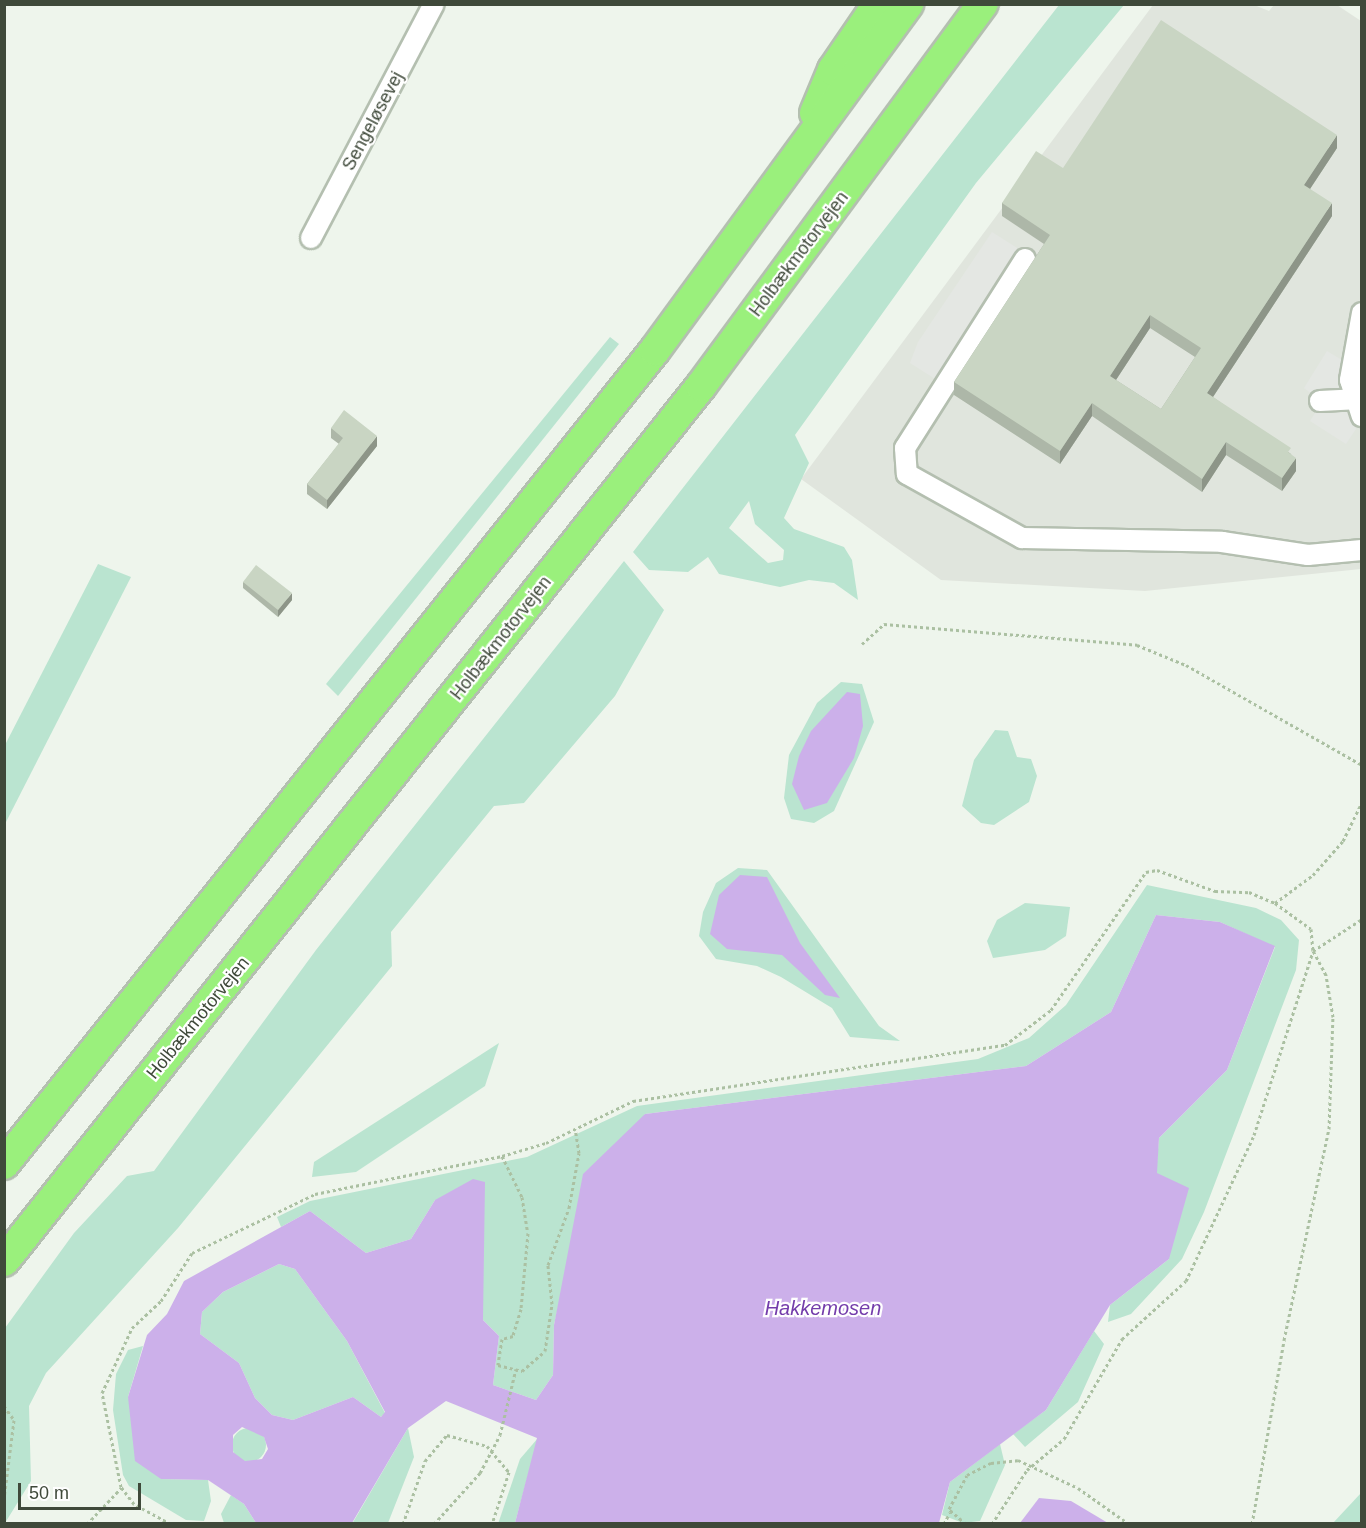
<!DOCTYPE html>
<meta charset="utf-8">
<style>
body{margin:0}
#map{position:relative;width:1366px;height:1528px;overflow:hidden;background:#eef5ec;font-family:Arial,sans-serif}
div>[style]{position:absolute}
.industrial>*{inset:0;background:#e0e5dd}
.green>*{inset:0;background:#bae4d0}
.round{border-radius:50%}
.parking>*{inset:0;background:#e4e7e3}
.water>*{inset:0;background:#ccb0ea}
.path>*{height:3px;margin-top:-1.5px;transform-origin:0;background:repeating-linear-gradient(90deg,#abc0a2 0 3px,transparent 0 6px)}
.roads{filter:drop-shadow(2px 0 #b4bfb0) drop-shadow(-2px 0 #b4bfb0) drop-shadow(0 2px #b4bfb0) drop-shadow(0 -2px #b4bfb0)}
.minor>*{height:20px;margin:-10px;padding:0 10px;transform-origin:10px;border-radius:10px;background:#fff}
.highway>*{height:30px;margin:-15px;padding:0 15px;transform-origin:15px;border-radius:15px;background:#9af07c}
.wall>*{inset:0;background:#adb7a8}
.shaded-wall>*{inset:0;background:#8d9588}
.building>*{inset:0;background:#c9d5c3}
span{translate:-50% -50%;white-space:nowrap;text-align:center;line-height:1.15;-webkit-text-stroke:4.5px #fff;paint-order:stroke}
.street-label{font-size:18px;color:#3f493a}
.water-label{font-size:20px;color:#743dab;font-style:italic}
.frame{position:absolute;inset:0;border:6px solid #3f493a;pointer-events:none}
.scale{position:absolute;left:18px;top:1483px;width:123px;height:27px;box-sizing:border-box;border:3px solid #3f493a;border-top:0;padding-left:8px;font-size:18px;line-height:21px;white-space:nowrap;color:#3f493a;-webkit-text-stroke:4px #fff;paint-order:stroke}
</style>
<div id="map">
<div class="industrial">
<div style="clip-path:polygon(1153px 5px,1254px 5px,1269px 11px,1274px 5px,1337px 5px,1361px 21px,1361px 569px,1145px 591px,941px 580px,801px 479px)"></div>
</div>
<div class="green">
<div style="clip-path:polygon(evenodd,1059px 5px,1124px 5px,976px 183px,795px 435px,809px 463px,784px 518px,794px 529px,844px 547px,852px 560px,858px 600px,834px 583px,809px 580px,780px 587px,719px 574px,708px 557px,688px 572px,649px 570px,633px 552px,1059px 5px,749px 501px,755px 524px,784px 550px,783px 560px,768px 563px,729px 528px,749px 501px)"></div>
<div style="clip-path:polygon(610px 337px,619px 344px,338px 696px,326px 684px)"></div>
<div style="clip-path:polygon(624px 561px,664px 610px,615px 696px,524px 803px,494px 806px,391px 932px,392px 966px,178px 1228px,46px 1373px,29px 1406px,31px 1481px,5px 1523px,5px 1328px,74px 1233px,127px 1176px,154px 1171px,316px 950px)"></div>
<div style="clip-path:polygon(98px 564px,131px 577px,5px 824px,5px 745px)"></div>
<div style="clip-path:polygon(841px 682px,862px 684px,874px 722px,834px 811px,814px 823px,791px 819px,784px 798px,789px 755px,817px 703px)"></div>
<div style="clip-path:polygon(995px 730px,1008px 731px,1017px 757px,1031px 759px,1037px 776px,1029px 802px,994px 825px,981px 823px,962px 806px,974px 760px)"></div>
<div style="clip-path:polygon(738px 868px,767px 870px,879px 1026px,900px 1041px,850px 1037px,832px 1008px,781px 977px,757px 966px,716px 959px,699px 936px,703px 912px,716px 883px)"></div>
<div style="clip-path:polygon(1147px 885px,1256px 908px,1281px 920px,1299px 940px,1296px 970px,1204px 1212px,1182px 1259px,1131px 1314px,1108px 1322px,1110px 1305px,1169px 1259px,1156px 1173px,1159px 1138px,1227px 1070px,1275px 947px,1220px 922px,1156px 915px,1111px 1012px,1026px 1066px,645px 1114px,570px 1254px,554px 1325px,553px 1375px,536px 1400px,493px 1385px,499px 1336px,483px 1320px,481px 1257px,435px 1200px,411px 1239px,366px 1253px,310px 1211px,281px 1227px,277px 1217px,310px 1201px,527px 1157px,637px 1106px,978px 1059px,1029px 1038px,1066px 1005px)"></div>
<div style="clip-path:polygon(1025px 903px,1070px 907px,1066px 936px,1045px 950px,993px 958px,987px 941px,997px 920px)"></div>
<div style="clip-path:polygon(499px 1043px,485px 1086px,356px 1172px,312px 1177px,314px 1162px)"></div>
<div style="clip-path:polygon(279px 1264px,295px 1269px,347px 1341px,385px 1413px,381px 1417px,353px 1397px,293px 1420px,272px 1415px,255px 1398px,239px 1363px,200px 1334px,202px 1312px,223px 1292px)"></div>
<div style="clip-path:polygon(1094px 1331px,1104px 1344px,1078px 1402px,1025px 1447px,1013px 1434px,1046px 1410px)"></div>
<div style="clip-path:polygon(143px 1346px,128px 1397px,161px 1479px,208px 1480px,211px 1501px,204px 1521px,186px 1520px,129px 1486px,123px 1475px,113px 1410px,116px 1374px,128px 1350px)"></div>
<div style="clip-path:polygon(408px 1428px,414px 1457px,388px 1523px,352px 1524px)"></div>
<div class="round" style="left:232px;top:1428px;width:34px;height:34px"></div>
<div style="clip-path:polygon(538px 1438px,515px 1523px,498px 1524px,520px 1459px)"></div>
<div style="clip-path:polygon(1000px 1444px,1005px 1465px,980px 1521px,963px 1523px,942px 1515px,950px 1482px)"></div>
<div style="clip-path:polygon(1361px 1493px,1361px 1523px,1333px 1523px)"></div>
<div style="clip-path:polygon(231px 1495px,244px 1504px,256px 1523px,224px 1523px,221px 1514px)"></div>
</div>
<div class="parking">
<div style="clip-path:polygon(992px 232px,1036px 260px,951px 389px,910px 363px,918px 342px)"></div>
<div style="clip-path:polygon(1327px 351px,1342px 360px,1356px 429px,1346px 444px,1310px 421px,1315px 413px,1312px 394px,1304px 388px)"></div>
</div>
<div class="water">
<div style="clip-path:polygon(847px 692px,860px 694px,863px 726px,854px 758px,827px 803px,804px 810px,792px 784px,799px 756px,811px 731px)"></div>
<div style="clip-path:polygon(740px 875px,767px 877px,800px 943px,840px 998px,825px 995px,782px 955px,727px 949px,710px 934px,719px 895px)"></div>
<div style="clip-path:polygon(evenodd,1156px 915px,1220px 922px,1275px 946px,1227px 1070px,1159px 1138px,1157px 1173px,1189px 1188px,1169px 1259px,1110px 1305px,1046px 1410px,950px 1482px,939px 1523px,515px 1523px,537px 1438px,446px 1401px,408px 1428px,352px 1523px,256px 1523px,244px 1504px,208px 1480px,161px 1479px,135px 1461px,128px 1397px,147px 1335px,167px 1314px,184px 1281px,310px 1211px,366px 1253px,411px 1239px,435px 1200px,473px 1179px,485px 1182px,483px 1320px,499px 1336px,493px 1385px,536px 1400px,553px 1375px,554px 1325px,583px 1174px,645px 1114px,1026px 1066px,1111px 1012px,1156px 915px,279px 1264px,295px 1269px,347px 1341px,385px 1412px,381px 1417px,353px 1397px,293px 1420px,272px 1415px,255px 1398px,239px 1363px,200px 1334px,202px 1312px,223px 1292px,279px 1264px,1156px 915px,242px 1427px,264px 1437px,268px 1449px,262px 1459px,245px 1461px,233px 1452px,233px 1435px,242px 1427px)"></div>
<div style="clip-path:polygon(1039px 1498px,1071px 1501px,1108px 1523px,1020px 1523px)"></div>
</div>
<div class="path">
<div style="left:862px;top:644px;width:30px;rotate:-42deg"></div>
<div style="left:884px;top:624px;width:254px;rotate:4.7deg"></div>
<div style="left:1137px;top:645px;width:53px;rotate:22.2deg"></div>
<div style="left:1186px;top:665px;width:202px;rotate:29.6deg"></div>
<div style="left:1275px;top:903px;width:47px;rotate:-36.4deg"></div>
<div style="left:1313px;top:875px;width:45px;rotate:-48.6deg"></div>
<div style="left:1343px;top:841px;width:43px;rotate:-64deg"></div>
<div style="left:502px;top:1156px;width:46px;rotate:64deg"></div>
<div style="left:522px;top:1197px;width:36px;rotate:81deg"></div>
<div style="left:528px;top:1233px;width:76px;rotate:95.3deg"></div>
<div style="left:521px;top:1309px;width:28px;rotate:107deg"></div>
<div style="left:513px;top:1336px;width:11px;rotate:165deg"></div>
<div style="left:502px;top:1339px;width:26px;rotate:99deg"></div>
<div style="left:498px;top:1365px;width:25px;rotate:14deg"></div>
<div style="left:522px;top:1371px;width:30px;rotate:-41deg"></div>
<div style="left:545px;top:1351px;width:48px;rotate:-81.5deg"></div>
<div style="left:552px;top:1304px;width:39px;rotate:-96deg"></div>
<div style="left:548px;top:1265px;width:61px;rotate:-69.8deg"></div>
<div style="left:569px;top:1208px;width:56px;rotate:-79.7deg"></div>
<div style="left:579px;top:1153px;width:24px;rotate:-99deg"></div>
<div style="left:4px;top:1406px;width:17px;rotate:54deg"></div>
<div style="left:14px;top:1420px;width:80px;rotate:97.2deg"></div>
<div style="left:87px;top:1524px;width:50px;rotate:-46.6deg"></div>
<div style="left:171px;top:1524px;width:42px;rotate:-151.6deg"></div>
<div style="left:134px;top:1504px;width:21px;rotate:-127deg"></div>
<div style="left:121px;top:1487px;width:96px;rotate:-101.4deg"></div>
<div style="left:102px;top:1393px;width:72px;rotate:-65.2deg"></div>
<div style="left:132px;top:1328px;width:40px;rotate:-43deg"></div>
<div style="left:161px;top:1301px;width:57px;rotate:-57.1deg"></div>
<div style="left:192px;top:1253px;width:136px;rotate:-25.6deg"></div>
<div style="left:315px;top:1194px;width:191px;rotate:-11.5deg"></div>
<div style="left:502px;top:1156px;width:46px;rotate:-16.5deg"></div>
<div style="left:546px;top:1143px;width:97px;rotate:-25.8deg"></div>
<div style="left:633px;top:1101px;width:376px;rotate:-8.6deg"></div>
<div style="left:1005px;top:1045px;width:58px;rotate:-37.3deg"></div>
<div style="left:1051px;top:1010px;width:168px;rotate:-55.5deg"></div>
<div style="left:1146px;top:872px;width:11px;rotate:-10deg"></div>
<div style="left:1157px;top:870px;width:62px;rotate:19.9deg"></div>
<div style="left:1215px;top:891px;width:34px;rotate:2deg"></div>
<div style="left:1249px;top:892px;width:28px;rotate:23deg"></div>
<div style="left:1275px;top:903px;width:44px;rotate:35.8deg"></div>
<div style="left:1311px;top:929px;width:22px;rotate:85deg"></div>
<div style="left:1313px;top:951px;width:59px;rotate:-33.1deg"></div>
<div style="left:403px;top:1524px;width:67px;rotate:-70.8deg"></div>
<div style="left:425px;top:1461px;width:34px;rotate:-50deg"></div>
<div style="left:447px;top:1435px;width:41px;rotate:15.4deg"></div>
<div style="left:487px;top:1446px;width:34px;rotate:50deg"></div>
<div style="left:509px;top:1472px;width:55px;rotate:108.1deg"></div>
<div style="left:434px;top:1524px;width:69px;rotate:-48deg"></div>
<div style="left:480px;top:1473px;width:43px;rotate:-62.2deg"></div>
<div style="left:500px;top:1435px;width:68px;rotate:-76.4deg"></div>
<div style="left:944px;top:1524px;width:13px;rotate:-63deg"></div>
<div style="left:966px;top:1524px;width:23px;rotate:-139deg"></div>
<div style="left:949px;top:1509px;width:38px;rotate:-62deg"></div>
<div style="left:967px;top:1475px;width:27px;rotate:-27deg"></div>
<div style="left:991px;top:1463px;width:27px;rotate:-6deg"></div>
<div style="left:1018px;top:1460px;width:66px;rotate:25deg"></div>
<div style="left:1078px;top:1488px;width:62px;rotate:35.2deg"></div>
<div style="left:992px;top:1524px;width:64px;rotate:-57.1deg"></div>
<div style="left:1027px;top:1470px;width:48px;rotate:-40deg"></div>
<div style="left:1064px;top:1439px;width:116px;rotate:-59.9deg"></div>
<div style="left:1122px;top:1339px;width:86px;rotate:-42.2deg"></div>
<div style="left:1186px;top:1281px;width:161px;rotate:-65deg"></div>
<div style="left:1254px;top:1135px;width:193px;rotate:-72.2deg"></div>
<div style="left:1252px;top:1524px;width:187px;rotate:-80.1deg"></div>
<div style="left:1284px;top:1340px;width:216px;rotate:-78deg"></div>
<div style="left:1329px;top:1129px;width:112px;rotate:-88deg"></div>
<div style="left:1333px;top:1017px;width:43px;rotate:-99.5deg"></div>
<div style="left:1326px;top:975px;width:27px;rotate:-118deg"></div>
</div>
<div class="roads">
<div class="minor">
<div style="left:311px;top:238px;width:264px;rotate:-62.3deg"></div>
<div style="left:1025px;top:259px;width:224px;rotate:122.4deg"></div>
<div style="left:905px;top:448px;width:26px;rotate:86deg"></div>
<div style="left:907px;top:474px;width:132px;rotate:29.1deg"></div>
<div style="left:1022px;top:538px;width:200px;rotate:1.1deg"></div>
<div style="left:1222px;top:542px;width:87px;rotate:8.6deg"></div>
<div style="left:1308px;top:555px;width:54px;rotate:-5.3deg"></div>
<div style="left:1362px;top:313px;width:68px;rotate:100.2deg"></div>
<div style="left:1350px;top:380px;width:38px;rotate:72deg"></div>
<div style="left:1320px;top:401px;width:35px;rotate:-3deg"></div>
</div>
<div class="highway">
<div style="left:815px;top:113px;width:47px;rotate:-67.3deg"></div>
<div style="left:833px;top:70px;width:80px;rotate:-55.7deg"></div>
<div style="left:4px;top:1164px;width:1042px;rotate:-51.35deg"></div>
<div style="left:655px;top:350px;width:429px;rotate:-53.8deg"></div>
<div style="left:4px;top:1261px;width:1119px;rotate:-51.46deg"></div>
<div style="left:701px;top:386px;width:475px;rotate:-53.6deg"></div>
</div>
</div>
<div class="wall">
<div style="clip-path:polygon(evenodd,1337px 148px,1310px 189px,1332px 216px,1213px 397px,1291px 454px,1296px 471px,1282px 491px,1226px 455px,1202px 492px,1092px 416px,1060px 464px,954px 395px,954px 382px,1044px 244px,1002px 216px,1002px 203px,1063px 168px,1337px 148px,1150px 328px,1195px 357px,1161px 409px,1116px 380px,1150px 328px)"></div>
<div style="clip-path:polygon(331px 428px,377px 446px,327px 509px,307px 494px,307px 484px,339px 444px,331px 438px)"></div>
<div style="clip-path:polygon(243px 582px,292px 600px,278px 617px,243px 588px)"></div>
</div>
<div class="shaded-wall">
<div style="clip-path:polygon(1337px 135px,1337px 148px,1304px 198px,1304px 185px)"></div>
<div style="clip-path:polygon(1332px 203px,1332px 216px,1207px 406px,1207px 393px)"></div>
<div style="clip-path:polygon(1150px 315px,1150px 328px,1110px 389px,1110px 376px)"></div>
<div style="clip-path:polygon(1092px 403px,1092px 416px,1060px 464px,1060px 451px)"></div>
<div style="clip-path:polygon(377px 436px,377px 446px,327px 509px,327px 500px)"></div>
<div style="clip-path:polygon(1226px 442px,1226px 455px,1202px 492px,1202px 479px)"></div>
<div style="clip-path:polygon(1296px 458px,1296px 471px,1282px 491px,1282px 478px)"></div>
<div style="clip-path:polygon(292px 593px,292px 600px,278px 617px,278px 610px)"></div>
</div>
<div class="building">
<div style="clip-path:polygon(evenodd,1161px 20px,1337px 135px,1304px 185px,1332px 203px,1207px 393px,1291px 448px,1288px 452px,1296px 458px,1282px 478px,1226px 442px,1202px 479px,1092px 403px,1060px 451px,954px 382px,1050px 235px,1002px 203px,1036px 151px,1063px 168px,1161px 20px,1150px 315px,1201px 348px,1161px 409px,1110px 376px,1150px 315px)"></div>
<div style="clip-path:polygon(344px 410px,377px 436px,327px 500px,307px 484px,343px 438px,331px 428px)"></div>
<div style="clip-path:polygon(256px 565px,292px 593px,278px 610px,243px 582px)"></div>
</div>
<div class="street-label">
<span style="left:373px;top:121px;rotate:-62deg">Sengeløsevej</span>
<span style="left:799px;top:254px;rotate:-53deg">Holbækmotorvejen</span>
<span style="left:501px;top:638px;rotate:-52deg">Holbækmotorvejen</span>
<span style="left:198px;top:1018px;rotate:-51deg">Holbækmotorvejen</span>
</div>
<div class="water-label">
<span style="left:823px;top:1308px">Hakkemosen</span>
</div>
<div class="frame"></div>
<div class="scale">50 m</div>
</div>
